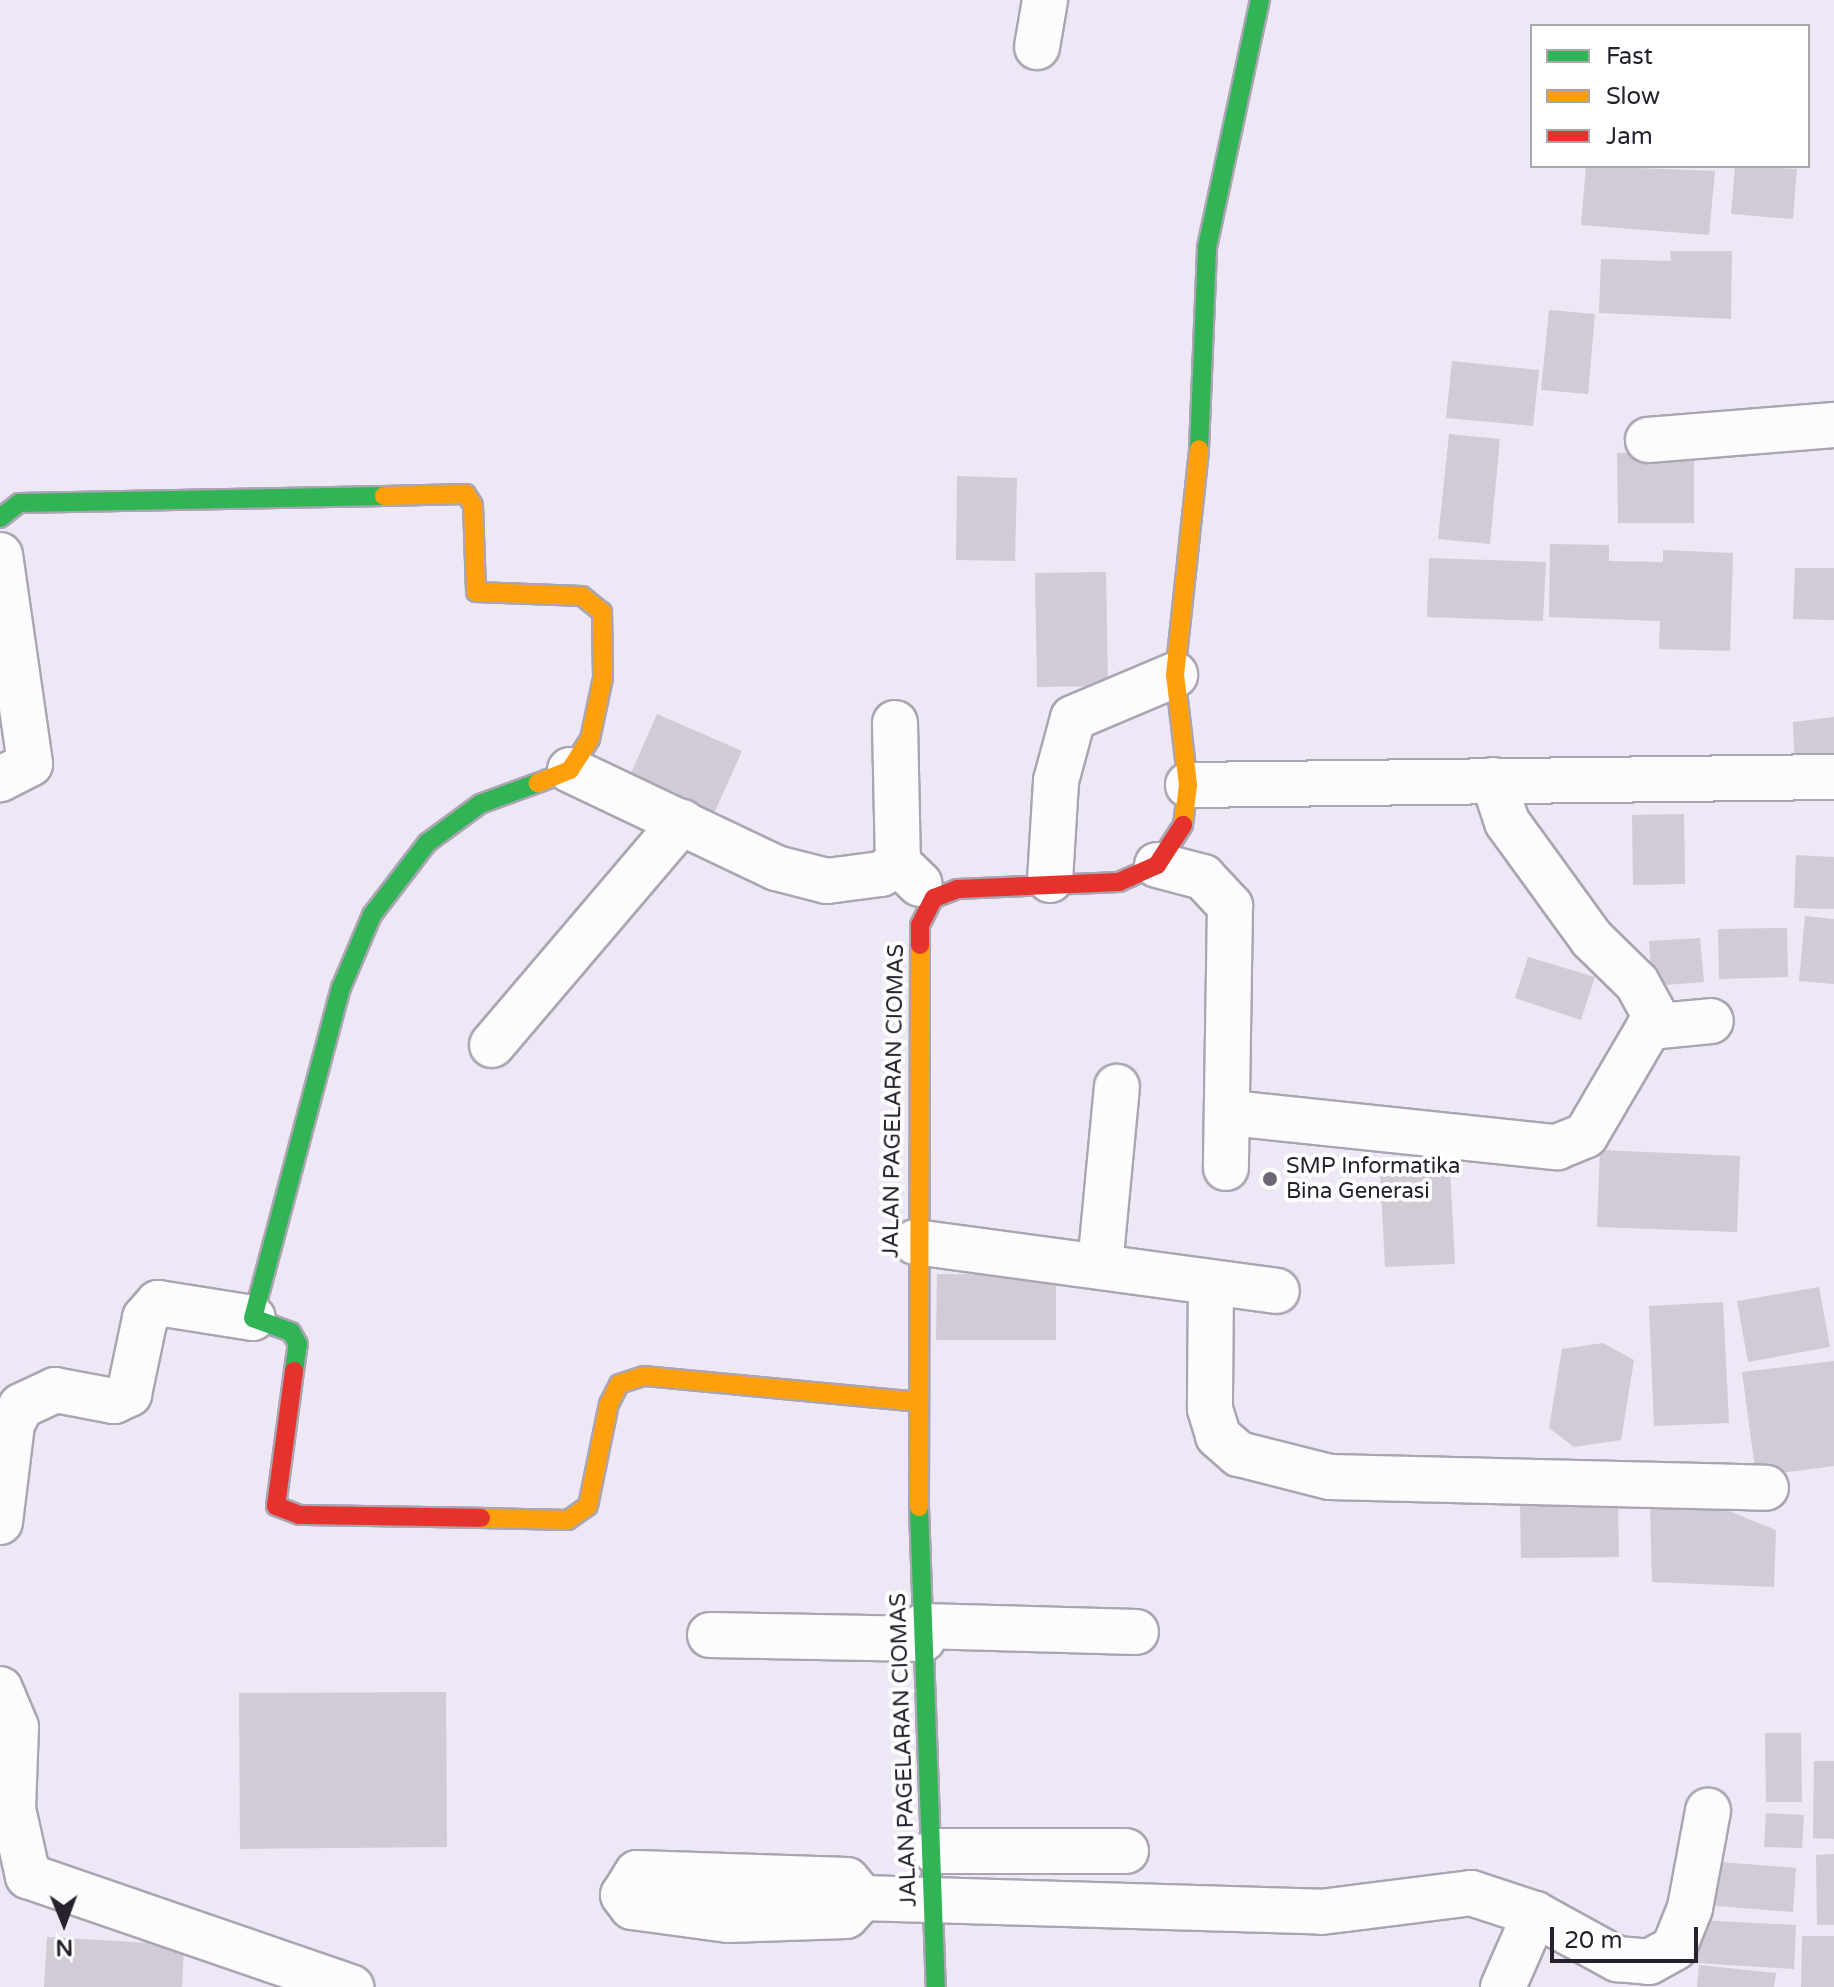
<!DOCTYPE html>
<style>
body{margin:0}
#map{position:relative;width:1834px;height:1987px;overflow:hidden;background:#ede7f6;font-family:"Varela Round",sans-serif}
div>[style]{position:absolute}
.building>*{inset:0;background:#d2cad5}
.roads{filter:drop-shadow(2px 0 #aaa5b1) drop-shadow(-2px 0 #aaa5b1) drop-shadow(0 2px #aaa5b1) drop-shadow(0 -2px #aaa5b1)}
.street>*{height:44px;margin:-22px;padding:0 22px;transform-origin:22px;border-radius:22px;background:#fcfbfe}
.fast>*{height:18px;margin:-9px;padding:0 9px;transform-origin:9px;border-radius:9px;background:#30b455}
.slow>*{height:18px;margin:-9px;padding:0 9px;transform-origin:9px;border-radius:9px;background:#ff9f0a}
.jam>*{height:18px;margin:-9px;padding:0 9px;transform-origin:9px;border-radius:9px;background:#e5322d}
.dots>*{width:22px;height:22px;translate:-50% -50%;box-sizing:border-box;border:4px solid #fff;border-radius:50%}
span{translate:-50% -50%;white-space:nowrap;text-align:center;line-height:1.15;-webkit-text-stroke:8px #fff;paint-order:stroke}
.street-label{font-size:22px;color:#27212e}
.poi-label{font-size:22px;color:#27212e}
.left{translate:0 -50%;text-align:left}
.legend{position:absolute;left:1530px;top:24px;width:280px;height:144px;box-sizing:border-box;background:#fff;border:2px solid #a9a6ab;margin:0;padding:10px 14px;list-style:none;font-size:24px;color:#27212e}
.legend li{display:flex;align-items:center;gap:16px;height:40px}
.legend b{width:40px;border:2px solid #a9a6ab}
.north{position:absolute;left:24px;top:1883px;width:80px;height:80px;-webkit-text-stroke:6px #fff;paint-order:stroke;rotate:179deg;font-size:22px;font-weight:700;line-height:32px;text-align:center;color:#27212e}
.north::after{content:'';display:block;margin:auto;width:28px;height:36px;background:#27212e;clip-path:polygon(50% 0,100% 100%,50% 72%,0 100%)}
.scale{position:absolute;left:1550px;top:1927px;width:148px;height:36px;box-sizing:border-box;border:4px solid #27212e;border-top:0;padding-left:10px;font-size:24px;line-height:28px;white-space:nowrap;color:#27212e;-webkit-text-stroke:6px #fff;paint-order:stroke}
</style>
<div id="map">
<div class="building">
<div style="clip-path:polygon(1586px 166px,1715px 171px,1709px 235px,1581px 225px)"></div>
<div style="clip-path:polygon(1735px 166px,1797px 169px,1793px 219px,1731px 214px)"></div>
<div style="clip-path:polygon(1670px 251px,1732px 251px,1731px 319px,1599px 313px,1601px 259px,1671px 261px)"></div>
<div style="clip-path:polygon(1549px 310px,1595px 314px,1588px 394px,1541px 390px)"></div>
<div style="clip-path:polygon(1452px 361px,1539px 370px,1533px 426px,1446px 418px)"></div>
<div style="clip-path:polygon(1449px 434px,1500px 439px,1490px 544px,1438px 539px)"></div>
<div style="clip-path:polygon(1617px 453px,1694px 453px,1694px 523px,1618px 523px)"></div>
<div style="clip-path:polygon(957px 476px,1017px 478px,1015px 561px,956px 560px)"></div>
<div style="clip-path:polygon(1550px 544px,1609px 545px,1609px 561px,1663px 562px,1663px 550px,1733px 553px,1730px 651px,1659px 649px,1660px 621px,1549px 617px)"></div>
<div style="clip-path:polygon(1429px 558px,1546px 562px,1543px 621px,1427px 617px)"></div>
<div style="clip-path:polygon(1795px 568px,1834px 568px,1834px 620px,1793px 619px)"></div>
<div style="clip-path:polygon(1106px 572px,1108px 686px,1037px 687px,1035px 573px)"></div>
<div style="clip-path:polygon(657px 714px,742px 751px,712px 818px,628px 780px)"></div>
<div style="clip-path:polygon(1834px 717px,1834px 767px,1795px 770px,1793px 722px)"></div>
<div style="clip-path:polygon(1684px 814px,1685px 884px,1633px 885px,1632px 815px)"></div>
<div style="clip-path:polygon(1796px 855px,1834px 857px,1834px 909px,1794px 908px)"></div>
<div style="clip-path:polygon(1805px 916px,1834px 919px,1834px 984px,1799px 981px)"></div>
<div style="clip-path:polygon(1787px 928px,1788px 977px,1719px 979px,1718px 929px)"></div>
<div style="clip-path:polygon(1700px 938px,1704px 982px,1652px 986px,1649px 941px)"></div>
<div style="clip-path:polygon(1528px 957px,1595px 977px,1581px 1020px,1515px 998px)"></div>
<div style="clip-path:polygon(1600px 1150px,1740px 1156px,1737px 1232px,1597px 1227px)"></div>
<div style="clip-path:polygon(1450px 1167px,1455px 1264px,1385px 1267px,1380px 1171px)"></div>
<div style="clip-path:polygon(937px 1274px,1056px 1275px,1056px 1340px,936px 1340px)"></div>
<div style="clip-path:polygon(1819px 1287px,1830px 1347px,1748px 1362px,1737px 1301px)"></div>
<div style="clip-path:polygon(1723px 1302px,1729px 1423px,1654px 1426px,1649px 1306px)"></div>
<div style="clip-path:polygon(1603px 1343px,1634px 1360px,1621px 1440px,1574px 1447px,1549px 1428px,1562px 1349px)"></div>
<div style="clip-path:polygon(1834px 1361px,1834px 1466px,1756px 1476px,1742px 1372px)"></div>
<div style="clip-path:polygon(1618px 1503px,1619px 1557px,1521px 1558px,1520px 1505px)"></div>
<div style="clip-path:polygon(1650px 1505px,1714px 1505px,1776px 1530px,1774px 1587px,1652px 1582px)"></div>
<div style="clip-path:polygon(446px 1692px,447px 1847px,240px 1849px,239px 1693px)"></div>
<div style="clip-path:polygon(1765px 1733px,1801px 1733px,1802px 1802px,1766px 1802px)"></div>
<div style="clip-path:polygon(1814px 1761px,1834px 1761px,1834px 1839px,1813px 1838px)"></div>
<div style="clip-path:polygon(1766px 1813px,1804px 1815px,1802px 1848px,1764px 1847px)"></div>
<div style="clip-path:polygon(1834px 1854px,1834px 1925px,1817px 1925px,1816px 1855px)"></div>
<div style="clip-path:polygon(1709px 1861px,1796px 1868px,1793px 1912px,1705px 1905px)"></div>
<div style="clip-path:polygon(1700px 1920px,1796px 1925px,1794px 1969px,1697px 1963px)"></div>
<div style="clip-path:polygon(1802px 1936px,1834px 1936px,1834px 1987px,1801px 1987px)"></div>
<div style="clip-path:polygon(47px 1937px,184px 1945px,182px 1987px,44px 1987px)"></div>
<div style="clip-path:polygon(1699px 1965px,1776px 1973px,1774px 1987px,1697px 1987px)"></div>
</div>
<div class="roads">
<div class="street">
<div style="left:1037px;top:47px;width:48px;rotate:-80.3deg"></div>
<div style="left:1648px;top:440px;width:187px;rotate:-4.6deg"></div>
<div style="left:0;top:555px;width:211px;rotate:81.8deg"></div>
<div style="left:30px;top:764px;width:34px;rotate:153deg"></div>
<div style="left:895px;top:723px;width:140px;rotate:88.8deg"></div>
<div style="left:898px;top:863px;width:30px;rotate:44deg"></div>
<div style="left:570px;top:770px;width:228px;rotate:25.4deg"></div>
<div style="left:776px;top:868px;width:53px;rotate:14.3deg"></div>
<div style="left:827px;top:881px;width:54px;rotate:-7.4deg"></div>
<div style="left:881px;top:874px;width:20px;rotate:-33deg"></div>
<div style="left:1493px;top:780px;width:44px;rotate:71.6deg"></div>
<div style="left:1507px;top:822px;width:145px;rotate:54deg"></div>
<div style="left:1592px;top:939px;width:63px;rotate:44.4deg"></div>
<div style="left:1637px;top:983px;width:46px;rotate:61.2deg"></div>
<div style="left:1188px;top:785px;width:646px;rotate:-0.71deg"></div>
<div style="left:1157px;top:865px;width:48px;rotate:14.6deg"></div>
<div style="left:1203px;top:877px;width:40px;rotate:47deg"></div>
<div style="left:1230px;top:906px;width:262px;rotate:90.9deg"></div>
<div style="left:1050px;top:880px;width:99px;rotate:-86.5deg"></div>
<div style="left:1056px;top:781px;width:65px;rotate:-74.9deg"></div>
<div style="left:1073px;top:718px;width:111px;rotate:-22.9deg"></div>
<div style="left:492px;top:1045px;width:293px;rotate:-49.6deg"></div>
<div style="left:1231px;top:1113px;width:328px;rotate:6deg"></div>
<div style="left:1557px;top:1147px;width:31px;rotate:-22deg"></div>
<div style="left:1586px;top:1135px;width:125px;rotate:-59.7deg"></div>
<div style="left:1649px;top:1027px;width:62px;rotate:-5.5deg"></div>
<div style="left:915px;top:1242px;width:365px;rotate:7.7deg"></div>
<div style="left:1100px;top:1266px;width:180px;rotate:-84.6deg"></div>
<div style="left:1211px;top:1283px;width:126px;rotate:90.5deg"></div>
<div style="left:1210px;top:1409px;width:28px;rotate:73deg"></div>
<div style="left:1218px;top:1436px;width:28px;rotate:41deg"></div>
<div style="left:1239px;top:1454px;width:94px;rotate:14.2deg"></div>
<div style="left:1330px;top:1477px;width:436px;rotate:1.4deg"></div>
<div style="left:0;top:1522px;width:99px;rotate:-83deg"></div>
<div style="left:12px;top:1424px;width:20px;rotate:-63deg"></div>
<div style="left:21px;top:1406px;width:38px;rotate:-25deg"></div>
<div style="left:55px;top:1390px;width:60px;rotate:10.6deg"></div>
<div style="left:114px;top:1401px;width:17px;rotate:-25deg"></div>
<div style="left:129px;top:1394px;width:78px;rotate:-78.1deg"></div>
<div style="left:145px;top:1318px;width:20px;rotate:-49deg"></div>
<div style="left:158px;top:1303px;width:96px;rotate:9deg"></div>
<div style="left:923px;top:1626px;width:213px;rotate:1.6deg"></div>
<div style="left:710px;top:1635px;width:213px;rotate:1.1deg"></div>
<div style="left:0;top:1689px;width:41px;rotate:67.2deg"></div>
<div style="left:16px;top:1727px;width:82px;rotate:92.1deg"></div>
<div style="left:13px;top:1809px;width:69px;rotate:77.4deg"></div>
<div style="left:28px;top:1876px;width:342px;rotate:19deg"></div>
<div style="left:935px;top:1851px;width:191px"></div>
<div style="left:862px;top:1898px;width:23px;rotate:-130deg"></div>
<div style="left:847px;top:1880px;width:210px;rotate:-178.1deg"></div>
<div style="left:637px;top:1873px;width:26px;rotate:122deg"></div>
<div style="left:623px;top:1895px;width:15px;rotate:53deg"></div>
<div style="left:632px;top:1907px;width:97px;rotate:7.7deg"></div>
<div style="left:728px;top:1920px;width:118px;rotate:-1.9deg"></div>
<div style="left:846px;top:1916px;width:24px;rotate:-48deg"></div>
<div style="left:862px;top:1898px;width:459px;rotate:1.7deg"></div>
<div style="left:1321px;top:1912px;width:151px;rotate:-7.2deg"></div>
<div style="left:1471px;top:1893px;width:67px;rotate:18.2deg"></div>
<div style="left:1535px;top:1914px;width:94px;rotate:28.8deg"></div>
<div style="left:1617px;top:1959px;width:32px;rotate:5deg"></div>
<div style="left:1649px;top:1962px;width:29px;rotate:-29deg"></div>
<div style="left:1674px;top:1948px;width:43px;rotate:-68.2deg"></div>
<div style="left:1690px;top:1908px;width:99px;rotate:-79.5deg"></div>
<div style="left:1503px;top:1987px;width:80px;rotate:-66.3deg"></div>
</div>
<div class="fast">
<div style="left:1199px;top:449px;width:202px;rotate:-87.7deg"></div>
<div style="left:1207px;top:247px;width:253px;rotate:-77.9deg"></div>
<div style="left:0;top:518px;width:24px;rotate:-38deg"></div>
<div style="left:19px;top:503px;width:365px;rotate:-1.1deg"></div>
<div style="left:294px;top:1371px;width:27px;rotate:-82deg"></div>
<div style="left:298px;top:1344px;width:14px;rotate:-120deg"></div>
<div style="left:291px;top:1332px;width:40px;rotate:-159.8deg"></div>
<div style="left:253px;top:1318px;width:342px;rotate:-75.1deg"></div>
<div style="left:341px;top:988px;width:79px;rotate:-67deg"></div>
<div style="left:372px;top:915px;width:91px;rotate:-52.6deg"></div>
<div style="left:427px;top:843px;width:66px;rotate:-36.3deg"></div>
<div style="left:480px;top:804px;width:61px;rotate:-20.2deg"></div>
<div style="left:919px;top:1507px;width:480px;rotate:88deg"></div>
</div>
<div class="slow">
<div style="left:384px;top:496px;width:82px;rotate:-1.4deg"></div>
<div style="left:466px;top:494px;width:13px;rotate:58deg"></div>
<div style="left:473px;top:505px;width:87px;rotate:88deg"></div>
<div style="left:476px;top:592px;width:106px;rotate:2.2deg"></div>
<div style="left:582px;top:596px;width:26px;rotate:39deg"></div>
<div style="left:602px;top:612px;width:66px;rotate:89.1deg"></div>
<div style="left:603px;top:678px;width:62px;rotate:102deg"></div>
<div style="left:590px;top:739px;width:37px;rotate:123deg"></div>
<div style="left:570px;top:770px;width:35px;rotate:158deg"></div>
<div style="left:1183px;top:825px;width:40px;rotate:-82.9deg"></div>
<div style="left:1188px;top:785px;width:111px;rotate:-96.7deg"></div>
<div style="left:1175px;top:675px;width:227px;rotate:-83.9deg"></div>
<div style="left:919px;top:1507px;width:562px;rotate:-89.9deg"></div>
<div style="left:481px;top:1518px;width:87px;rotate:1.3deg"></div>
<div style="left:568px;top:1520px;width:24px;rotate:-35deg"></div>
<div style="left:588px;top:1506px;width:104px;rotate:-78.4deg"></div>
<div style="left:609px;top:1404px;width:22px;rotate:-63deg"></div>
<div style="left:619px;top:1384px;width:26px;rotate:-18deg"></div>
<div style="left:644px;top:1376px;width:276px;rotate:5.4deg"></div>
</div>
<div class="jam">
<div style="left:920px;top:945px;width:20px;rotate:-90deg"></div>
<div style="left:920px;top:925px;width:30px;rotate:-63deg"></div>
<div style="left:934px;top:898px;width:25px;rotate:-21deg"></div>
<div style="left:957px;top:889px;width:162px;rotate:-2.5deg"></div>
<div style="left:1119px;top:882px;width:42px;rotate:-24.1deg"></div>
<div style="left:1157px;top:865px;width:48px;rotate:-57deg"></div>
<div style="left:294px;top:1371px;width:136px;rotate:97.6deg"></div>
<div style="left:276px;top:1506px;width:25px;rotate:21deg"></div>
<div style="left:299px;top:1515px;width:182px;rotate:0.9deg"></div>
</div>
</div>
<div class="dots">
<div style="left:1270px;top:1179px;background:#6c6674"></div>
</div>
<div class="street-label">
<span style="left:894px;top:1101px;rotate:-89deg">JALAN PAGELARAN CIOMAS</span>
<span style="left:904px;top:1750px;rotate:-92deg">JALAN PAGELARAN CIOMAS</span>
</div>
<div class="poi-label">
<span class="left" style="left:1286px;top:1179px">SMP Informatika<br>Bina Generasi</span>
</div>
<ul class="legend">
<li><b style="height:10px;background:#30b455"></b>Fast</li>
<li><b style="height:10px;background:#ff9f0a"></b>Slow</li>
<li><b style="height:10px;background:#e5322d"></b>Jam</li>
</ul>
<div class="north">N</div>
<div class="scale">20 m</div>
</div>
